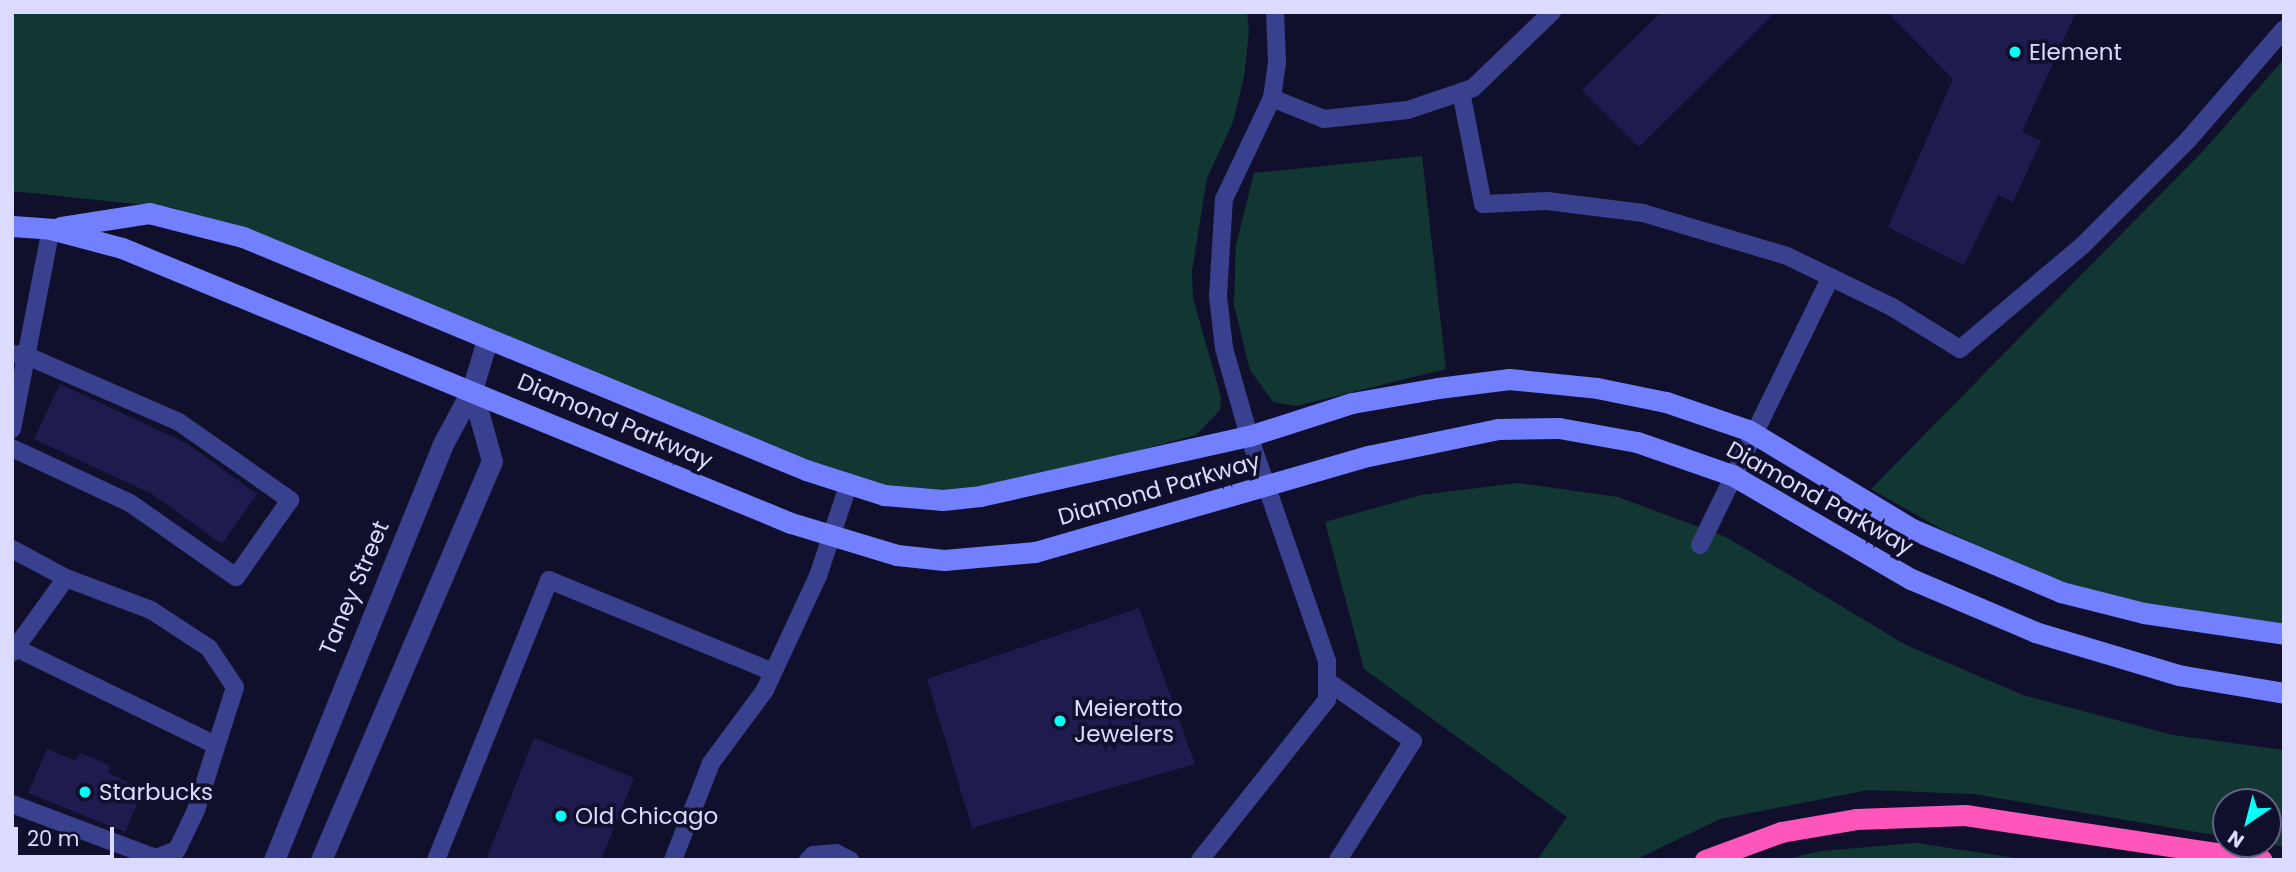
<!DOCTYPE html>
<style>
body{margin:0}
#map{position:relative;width:2296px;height:872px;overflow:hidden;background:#11102c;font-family:Poppins,sans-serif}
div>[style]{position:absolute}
.green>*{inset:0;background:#123631}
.building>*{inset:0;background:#1f1b4e}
.lane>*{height:18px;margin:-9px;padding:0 9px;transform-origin:9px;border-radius:9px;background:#39408d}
.street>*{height:21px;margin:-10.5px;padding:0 10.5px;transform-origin:10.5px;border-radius:10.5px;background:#39408d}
.secondary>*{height:21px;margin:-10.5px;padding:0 10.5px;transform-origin:10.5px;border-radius:10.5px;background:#727fff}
.highway>*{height:21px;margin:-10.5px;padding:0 10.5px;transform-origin:10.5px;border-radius:10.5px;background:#ff56bb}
.dots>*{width:19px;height:19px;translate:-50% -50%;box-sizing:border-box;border:4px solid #11102c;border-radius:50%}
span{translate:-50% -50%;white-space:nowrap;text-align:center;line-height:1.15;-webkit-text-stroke:7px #11102c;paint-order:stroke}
.poi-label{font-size:23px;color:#dbdbff}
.left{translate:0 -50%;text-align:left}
.street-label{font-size:23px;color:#dbdbff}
.frame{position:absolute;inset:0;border:14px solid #dbdbff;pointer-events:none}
.north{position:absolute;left:2212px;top:788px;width:70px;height:70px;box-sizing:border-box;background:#11102c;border:2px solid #626180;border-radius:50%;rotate:215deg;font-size:19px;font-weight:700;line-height:28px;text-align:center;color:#dbdbff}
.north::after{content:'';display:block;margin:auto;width:24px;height:32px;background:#07fffa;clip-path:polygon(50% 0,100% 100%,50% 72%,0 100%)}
.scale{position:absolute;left:14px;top:827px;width:100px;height:32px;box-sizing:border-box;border:4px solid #dbdbff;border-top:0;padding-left:9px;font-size:21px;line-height:24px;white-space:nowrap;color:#dbdbff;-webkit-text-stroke:5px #11102c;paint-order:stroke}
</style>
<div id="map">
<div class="green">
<div style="clip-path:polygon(12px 12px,1247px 12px,1249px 32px,1244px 77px,1233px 122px,1207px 178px,1192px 271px,1193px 298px,1221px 397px,1220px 410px,1196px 435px,984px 492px,952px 495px,861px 483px,174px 208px,12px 191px)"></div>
<div style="clip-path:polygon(2284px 59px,2284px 629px,2118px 600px,2053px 578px,1943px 530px,1871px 489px,2205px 149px)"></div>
<div style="clip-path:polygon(1422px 156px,1446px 369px,1296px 406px,1273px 402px,1250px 370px,1234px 305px,1236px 245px,1254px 173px)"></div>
<div style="clip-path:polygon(1519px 483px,1618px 497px,1726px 537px,1906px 645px,2023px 695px,2173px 735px,2284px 750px,2284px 847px,2267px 844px,2268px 802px,2226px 802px,2226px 837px,1974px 794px,1868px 790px,1720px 819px,1635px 860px,1537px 860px,1567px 817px,1364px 669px,1325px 522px,1421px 495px)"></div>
<div style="clip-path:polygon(1916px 843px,2029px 860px,1782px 860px,1821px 851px)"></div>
</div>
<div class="building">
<div style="clip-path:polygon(1661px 12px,1776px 12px,1639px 147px,1582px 90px)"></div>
<div style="clip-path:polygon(1887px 12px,2076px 12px,2022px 132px,2041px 141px,2013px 202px,1998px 195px,1964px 265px,1888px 227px,1953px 79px)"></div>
<div style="clip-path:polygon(60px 384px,186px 443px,257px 494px,222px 544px,152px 494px,34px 439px)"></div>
<div style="clip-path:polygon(1139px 608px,1195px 764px,972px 828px,927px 679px)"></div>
<div style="clip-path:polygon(534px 738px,634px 778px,601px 860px,486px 860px)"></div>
<div style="clip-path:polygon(47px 749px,76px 761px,80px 753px,109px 765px,109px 773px,143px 790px,125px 832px,28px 793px)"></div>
</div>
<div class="lane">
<div style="left:1461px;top:92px;width:114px;rotate:78.9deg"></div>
<div style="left:1483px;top:204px;width:64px;rotate:-2.7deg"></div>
<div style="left:1547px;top:201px;width:97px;rotate:7.1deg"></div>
<div style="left:1643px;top:213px;width:150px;rotate:16.6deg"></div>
<div style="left:1787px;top:256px;width:117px;rotate:25.9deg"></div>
<div style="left:1892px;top:307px;width:80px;rotate:31.7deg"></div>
<div style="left:1960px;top:349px;width:161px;rotate:-40.2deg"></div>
<div style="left:2083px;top:245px;width:148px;rotate:-45deg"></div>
<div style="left:2188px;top:140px;width:147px;rotate:-49.1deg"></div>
<div style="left:1272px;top:98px;width:56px;rotate:22deg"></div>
<div style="left:1324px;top:119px;width:84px;rotate:-6.1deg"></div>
<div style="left:1408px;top:110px;width:69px;rotate:-18.7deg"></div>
<div style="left:1473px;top:88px;width:110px;rotate:-43.9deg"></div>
<div style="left:12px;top:354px;width:13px;rotate:4deg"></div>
<div style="left:25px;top:355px;width:168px;rotate:23.5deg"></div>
<div style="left:179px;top:422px;width:136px;rotate:35.1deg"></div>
<div style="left:290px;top:500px;width:94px;rotate:125deg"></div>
<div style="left:236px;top:577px;width:129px;rotate:-145.1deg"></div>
<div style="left:130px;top:503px;width:130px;rotate:-155deg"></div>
<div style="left:12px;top:429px;width:204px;rotate:-79deg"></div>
<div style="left:1700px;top:545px;width:298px;rotate:-64deg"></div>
<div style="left:12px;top:549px;width:61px;rotate:28.2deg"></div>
<div style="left:66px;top:578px;width:92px;rotate:125.8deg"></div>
<div style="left:16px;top:648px;width:220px;rotate:25.9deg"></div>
<div style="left:1327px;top:681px;width:105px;rotate:34.9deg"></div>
<div style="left:1413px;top:741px;width:141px;rotate:122.2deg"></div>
<div style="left:12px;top:804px;width:154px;rotate:20.6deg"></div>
<div style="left:156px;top:858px;width:22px;rotate:-21deg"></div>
<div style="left:177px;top:850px;width:44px;rotate:-64.6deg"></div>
<div style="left:196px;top:810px;width:129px;rotate:-72.4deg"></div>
<div style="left:235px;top:687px;width:47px;rotate:-123.7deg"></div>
<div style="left:209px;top:648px;width:69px;rotate:-146.8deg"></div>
<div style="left:151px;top:610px;width:91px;rotate:-159.4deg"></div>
<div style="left:436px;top:860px;width:302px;rotate:-68deg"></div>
<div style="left:549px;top:580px;width:242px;rotate:22.3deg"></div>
<div style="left:673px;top:860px;width:104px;rotate:-68.6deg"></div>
<div style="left:711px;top:763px;width:91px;rotate:-53.5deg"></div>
<div style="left:765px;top:690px;width:126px;rotate:-65.1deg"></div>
<div style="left:818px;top:576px;width:98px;rotate:-71.6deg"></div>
<div style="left:808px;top:860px;width:7px;rotate:-45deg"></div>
<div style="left:813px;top:855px;width:23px;rotate:-5deg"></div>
<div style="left:836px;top:853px;width:16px;rotate:27deg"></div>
<div style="left:1200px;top:860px;width:204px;rotate:-51.6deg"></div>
<div style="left:1327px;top:700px;width:39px;rotate:-90deg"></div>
<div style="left:1327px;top:661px;width:238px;rotate:-109.1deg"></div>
<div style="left:1249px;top:436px;width:91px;rotate:-105.9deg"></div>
<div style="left:1224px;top:348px;width:52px;rotate:-96.6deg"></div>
<div style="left:1218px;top:296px;width:97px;rotate:-86.5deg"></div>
<div style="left:1224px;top:199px;width:112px;rotate:-64.6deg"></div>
<div style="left:1272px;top:98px;width:36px;rotate:-82deg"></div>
<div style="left:1277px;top:62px;width:50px;rotate:-92.3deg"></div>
</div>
<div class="street">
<div style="left:274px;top:860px;width:451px;rotate:-67.9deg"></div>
<div style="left:444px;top:442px;width:59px;rotate:-61.7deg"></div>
<div style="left:472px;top:390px;width:52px;rotate:-73.3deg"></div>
<div style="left:321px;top:860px;width:434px;rotate:-66.8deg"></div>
<div style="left:492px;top:461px;width:74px;rotate:-105.7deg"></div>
</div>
<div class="secondary">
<div style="left:12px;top:226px;width:39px;rotate:4deg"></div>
<div style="left:51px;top:229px;width:73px;rotate:15deg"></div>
<div style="left:122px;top:248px;width:723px;rotate:22.35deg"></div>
<div style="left:791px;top:523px;width:111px;rotate:16.8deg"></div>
<div style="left:897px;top:555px;width:47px;rotate:6.1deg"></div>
<div style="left:944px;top:560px;width:91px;rotate:-5deg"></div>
<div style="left:1035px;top:552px;width:347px;rotate:-16.1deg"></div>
<div style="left:1368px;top:456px;width:133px;rotate:-11.7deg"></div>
<div style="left:1498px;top:429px;width:61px;rotate:-0.9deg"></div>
<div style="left:1559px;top:428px;width:79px;rotate:10.2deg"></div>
<div style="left:1637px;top:442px;width:101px;rotate:19.2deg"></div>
<div style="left:1732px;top:475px;width:207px;rotate:30.2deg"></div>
<div style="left:1911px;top:579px;width:135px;rotate:23.1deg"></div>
<div style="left:2035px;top:632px;width:149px;rotate:16.7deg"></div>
<div style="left:2178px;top:675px;width:108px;rotate:9.6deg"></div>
<div style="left:60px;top:227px;width:90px;rotate:-8.9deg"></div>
<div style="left:149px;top:213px;width:97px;rotate:14.3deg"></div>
<div style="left:243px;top:237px;width:609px;rotate:22.48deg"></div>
<div style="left:806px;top:470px;width:82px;rotate:17.8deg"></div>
<div style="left:884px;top:495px;width:59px;rotate:4.8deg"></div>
<div style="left:943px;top:500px;width:37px;rotate:-6deg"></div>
<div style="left:980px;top:496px;width:276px;rotate:-12.6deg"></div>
<div style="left:1249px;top:436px;width:108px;rotate:-17.8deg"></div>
<div style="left:1352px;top:403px;width:87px;rotate:-9.9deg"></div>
<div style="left:1438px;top:388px;width:72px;rotate:-7.2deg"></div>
<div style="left:1509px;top:379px;width:88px;rotate:5.8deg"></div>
<div style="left:1597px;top:388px;width:70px;rotate:11.5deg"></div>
<div style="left:1666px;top:402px;width:87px;rotate:18.9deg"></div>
<div style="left:1748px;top:430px;width:192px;rotate:31.1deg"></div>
<div style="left:1912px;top:529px;width:162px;rotate:22.9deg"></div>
<div style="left:2061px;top:592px;width:86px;rotate:14.2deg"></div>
<div style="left:2144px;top:613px;width:142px;rotate:8.5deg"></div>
</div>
<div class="highway">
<div style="left:1705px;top:860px;width:81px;rotate:-20.2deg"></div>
<div style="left:1781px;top:832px;width:76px;rotate:-9.8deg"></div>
<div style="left:1856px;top:819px;width:109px;rotate:-2.1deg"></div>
<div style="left:1965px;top:815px;width:300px;rotate:8.6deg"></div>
</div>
<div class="dots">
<div style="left:2015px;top:52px;background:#07fffa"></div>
<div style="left:1060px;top:721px;background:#07fffa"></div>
<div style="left:85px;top:792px;background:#07fffa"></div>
<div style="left:561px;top:816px;background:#07fffa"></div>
</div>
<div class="poi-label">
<span class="left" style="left:2029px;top:52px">Element</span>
<span class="left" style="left:1074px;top:721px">Meierotto<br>Jewelers</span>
<span class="left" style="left:99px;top:792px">Starbucks</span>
<span class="left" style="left:575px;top:816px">Old Chicago</span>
</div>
<div class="street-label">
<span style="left:615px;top:421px;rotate:23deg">Diamond Parkway</span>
<span style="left:1159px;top:489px;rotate:-16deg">Diamond Parkway</span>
<span style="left:1820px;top:498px;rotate:29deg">Diamond Parkway</span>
<span style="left:354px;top:588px;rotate:-67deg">Taney Street</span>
</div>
<div class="frame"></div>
<div class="north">N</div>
<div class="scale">20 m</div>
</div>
